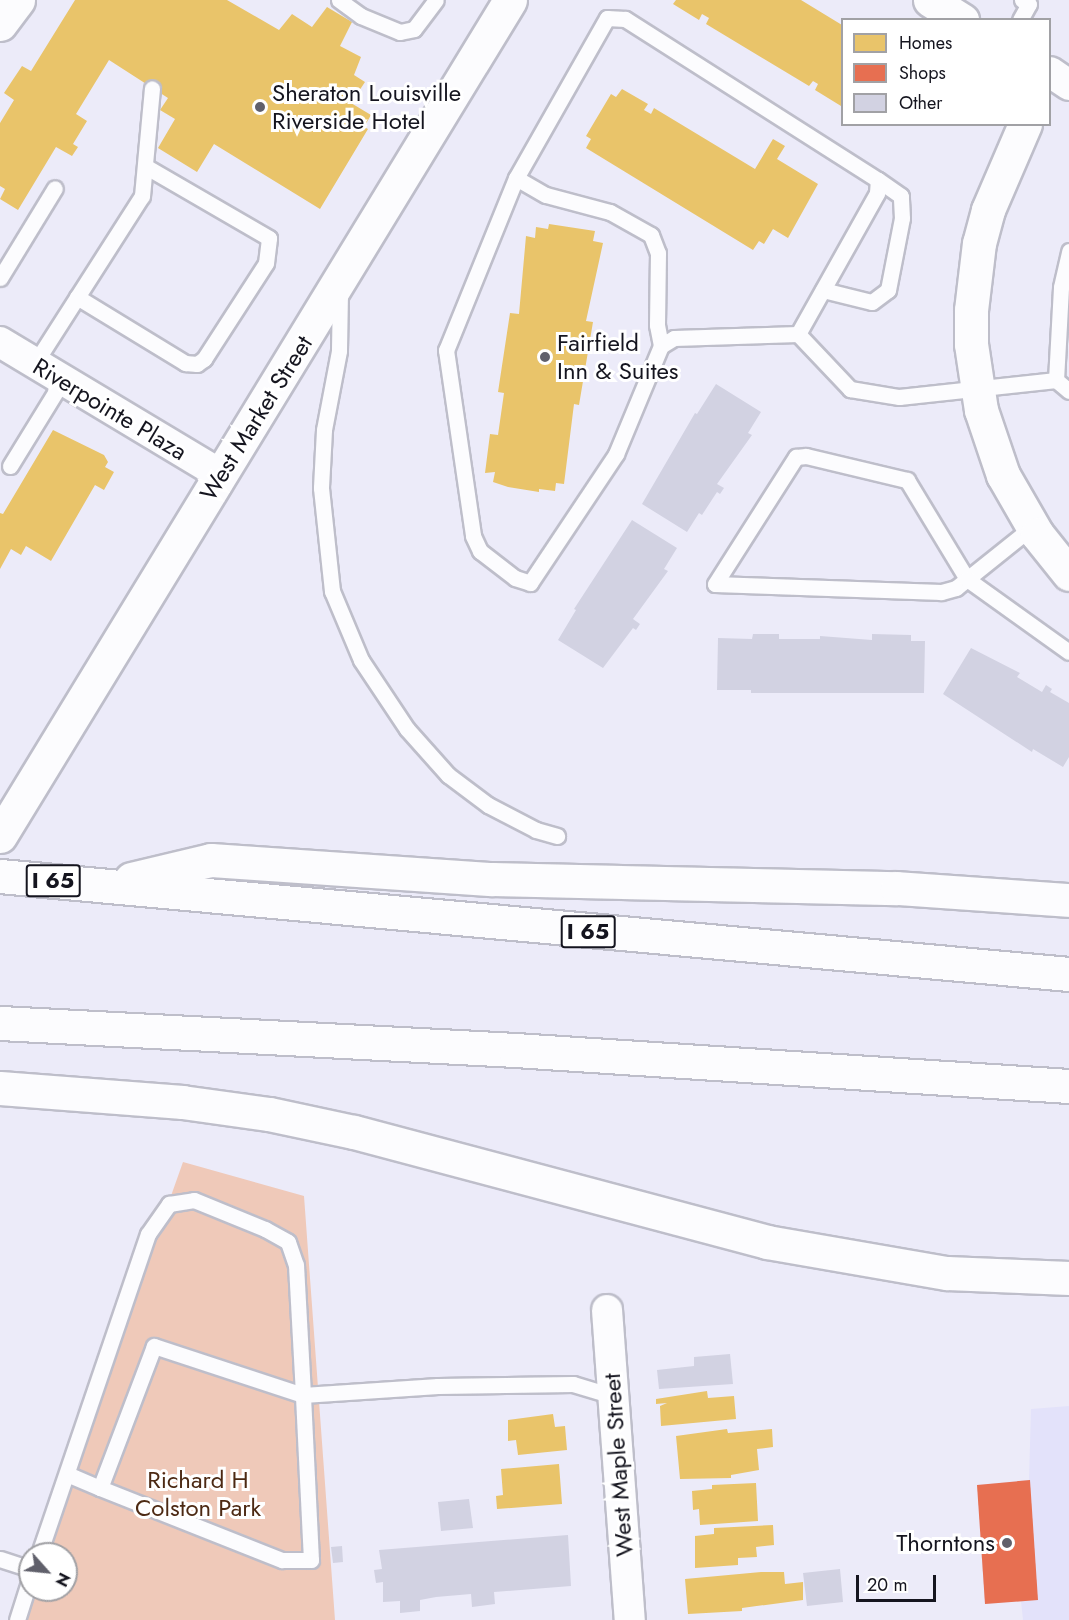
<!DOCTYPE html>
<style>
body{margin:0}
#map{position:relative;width:1069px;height:1620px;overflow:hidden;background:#ecebf9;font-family:Jost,sans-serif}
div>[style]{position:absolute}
.built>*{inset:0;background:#e3e2fa}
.green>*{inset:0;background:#efc9b9}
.homes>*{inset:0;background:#e9c46a}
.shops>*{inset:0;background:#e76f51}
.building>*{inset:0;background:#d2d2e2}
.roads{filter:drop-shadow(2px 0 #bebeca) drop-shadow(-2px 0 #bebeca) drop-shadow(0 2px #bebeca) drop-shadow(0 -2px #bebeca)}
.lane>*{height:15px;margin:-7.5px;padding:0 7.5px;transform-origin:7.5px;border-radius:7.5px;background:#fcfcfe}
.street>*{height:30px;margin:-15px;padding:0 15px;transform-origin:15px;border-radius:15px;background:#fcfcfe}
.secondary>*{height:33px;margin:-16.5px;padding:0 16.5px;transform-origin:16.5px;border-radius:16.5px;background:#fcfcfe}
.highway>*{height:33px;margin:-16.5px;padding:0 16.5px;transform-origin:16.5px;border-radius:16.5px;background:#fcfcfe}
.dots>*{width:16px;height:16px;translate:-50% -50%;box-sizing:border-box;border:3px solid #fff;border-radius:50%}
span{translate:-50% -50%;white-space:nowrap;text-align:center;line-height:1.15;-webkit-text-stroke:6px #fff;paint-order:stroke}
.shield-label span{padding:2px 4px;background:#fff;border:2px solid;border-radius:4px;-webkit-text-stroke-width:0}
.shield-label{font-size:22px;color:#15151f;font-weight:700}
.poi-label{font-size:24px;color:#15151f}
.left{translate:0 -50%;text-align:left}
.right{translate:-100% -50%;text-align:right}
.street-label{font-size:24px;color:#15151f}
.park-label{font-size:24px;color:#4c2913}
.legend{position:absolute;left:841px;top:18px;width:210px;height:108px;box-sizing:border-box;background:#fff;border:2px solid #a1a1a5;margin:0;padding:8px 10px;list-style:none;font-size:18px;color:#15151f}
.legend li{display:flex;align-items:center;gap:12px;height:30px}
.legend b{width:30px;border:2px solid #a1a1a5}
.north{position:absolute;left:18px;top:1542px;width:60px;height:60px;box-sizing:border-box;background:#fff;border:2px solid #a1a1a5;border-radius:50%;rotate:117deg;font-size:16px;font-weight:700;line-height:24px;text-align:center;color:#15151f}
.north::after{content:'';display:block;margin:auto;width:21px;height:27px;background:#60606b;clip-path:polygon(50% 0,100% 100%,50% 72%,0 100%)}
.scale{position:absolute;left:856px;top:1575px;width:80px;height:27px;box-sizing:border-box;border:3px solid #15151f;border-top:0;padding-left:8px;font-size:18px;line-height:21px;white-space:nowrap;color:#15151f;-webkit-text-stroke:4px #fff;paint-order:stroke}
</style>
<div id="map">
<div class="built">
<div style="clip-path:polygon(1069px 1406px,1069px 1620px,1023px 1620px,1021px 1601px,985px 1604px,977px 1485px,1029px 1480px,1031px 1409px)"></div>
</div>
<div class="green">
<div style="clip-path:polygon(183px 1162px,304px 1196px,335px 1620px,20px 1620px,31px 1590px,66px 1590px,66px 1554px,44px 1554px)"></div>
</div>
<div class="homes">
<div style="clip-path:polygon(75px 0,227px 0,279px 30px,292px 14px,312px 27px,327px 7px,352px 22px,340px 46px,361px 57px,354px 75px,365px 82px,351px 103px,371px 115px,364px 127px,368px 129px,320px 209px,214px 144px,197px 172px,158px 148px,175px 119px,160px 110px,168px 98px,109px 60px,76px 114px,87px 121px,73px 144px,78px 147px,72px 156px,56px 147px,18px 210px,0 199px,5px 189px,0 186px,0 123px,14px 100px,4px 93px,22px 66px,31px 71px)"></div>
<div style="clip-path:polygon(676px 0,801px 0,842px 25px,841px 106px,815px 90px,818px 84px,813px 81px,809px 86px,706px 24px,709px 18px,702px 14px,699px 20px,673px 4px)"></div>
<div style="clip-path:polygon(622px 89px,648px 104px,644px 110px,651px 114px,654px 108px,755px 169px,773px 139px,785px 146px,777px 159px,818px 184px,788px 238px,773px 229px,764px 244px,759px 241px,753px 250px,586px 148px,591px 139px,586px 136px,611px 94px,616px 97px)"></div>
<div style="clip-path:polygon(549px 224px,595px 231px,593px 241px,603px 243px,586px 321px,593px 322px,579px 405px,574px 404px,564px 484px,556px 483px,555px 491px,539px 489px,539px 492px,508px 487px,493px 482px,495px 472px,485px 473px,490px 434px,498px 435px,504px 393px,498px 392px,510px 313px,519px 314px,526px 236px,535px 238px,536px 227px,548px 229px)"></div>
<div style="clip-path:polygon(53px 430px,104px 455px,108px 462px,105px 467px,114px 472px,104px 490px,95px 485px,51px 561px,26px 546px,21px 555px,11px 549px,0 569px,0 513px,3px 514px)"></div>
<div style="clip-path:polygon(707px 1391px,708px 1398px,734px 1396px,736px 1419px,661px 1426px,660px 1406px,667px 1403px,656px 1404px,656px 1399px)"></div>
<div style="clip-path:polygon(553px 1414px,555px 1427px,565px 1426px,567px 1450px,518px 1455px,516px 1440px,508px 1441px,508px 1420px)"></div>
<div style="clip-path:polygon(727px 1429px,728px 1433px,772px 1429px,773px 1447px,757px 1449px,759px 1470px,731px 1475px,731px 1478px,680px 1479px,676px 1436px)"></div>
<div style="clip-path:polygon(559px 1464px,562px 1504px,497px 1509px,496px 1496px,503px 1495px,501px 1469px)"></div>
<div style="clip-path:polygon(756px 1483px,758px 1521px,700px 1525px,699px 1509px,693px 1510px,692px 1491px,712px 1489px,712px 1485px)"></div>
<div style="clip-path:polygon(773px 1525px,774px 1545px,756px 1547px,757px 1557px,738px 1558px,738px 1565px,695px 1568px,695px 1536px,714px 1534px,714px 1528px)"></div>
<div style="clip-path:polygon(761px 1572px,784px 1572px,785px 1584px,803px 1582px,803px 1600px,742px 1608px,742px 1611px,688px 1614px,685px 1579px)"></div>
</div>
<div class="shops">
<div style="clip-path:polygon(1030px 1480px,1038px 1600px,985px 1604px,977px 1485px)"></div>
</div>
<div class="building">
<div style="clip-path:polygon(716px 384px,761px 412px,748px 433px,752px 435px,717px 484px,724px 488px,720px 494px,717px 492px,702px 515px,699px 513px,687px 532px,642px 504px,695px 413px,697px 414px)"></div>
<div style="clip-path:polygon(632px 520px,677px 548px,664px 569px,668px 571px,633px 619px,640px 624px,636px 630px,633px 628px,603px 668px,558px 640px,576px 610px,574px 609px)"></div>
<div style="clip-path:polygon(753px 634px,779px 634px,779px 639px,820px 639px,820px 636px,872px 640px,872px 634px,911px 635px,911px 641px,925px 641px,924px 693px,751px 693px,751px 690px,717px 690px,718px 638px,752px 639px)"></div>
<div style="clip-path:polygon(971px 648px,1020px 673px,1017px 677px,1042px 692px,1046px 685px,1052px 689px,1050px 692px,1069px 703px,1069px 757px,1063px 767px,1033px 749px,1032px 752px,943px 694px)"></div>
<div style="clip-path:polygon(730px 1354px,733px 1384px,659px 1389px,657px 1370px,694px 1366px,694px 1357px)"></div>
<div style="clip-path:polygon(469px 1499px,473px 1528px,441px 1531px,438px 1502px)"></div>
<div style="clip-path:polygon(568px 1535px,571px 1586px,494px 1592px,495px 1604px,472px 1607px,471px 1594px,436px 1597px,420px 1600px,420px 1611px,400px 1613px,400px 1601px,383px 1602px,383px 1582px,376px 1583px,374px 1570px,382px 1569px,379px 1550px)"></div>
<div style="clip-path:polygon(342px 1546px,343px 1562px,333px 1563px,331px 1547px)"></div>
<div style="clip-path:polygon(840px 1569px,843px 1602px,807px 1606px,803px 1573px)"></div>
</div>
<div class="roads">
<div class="lane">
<div style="left:339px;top:0;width:27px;rotate:36deg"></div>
<div style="left:361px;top:16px;width:42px;rotate:22.3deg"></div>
<div style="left:400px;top:32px;width:14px;rotate:-12deg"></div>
<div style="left:414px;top:29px;width:36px;rotate:-53deg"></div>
<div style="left:1020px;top:20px;width:18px;rotate:-61deg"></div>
<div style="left:1029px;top:4px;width:8px;rotate:-150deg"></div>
<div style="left:516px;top:178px;width:34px;rotate:30deg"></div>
<div style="left:546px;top:195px;width:66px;rotate:14.9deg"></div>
<div style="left:610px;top:212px;width:47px;rotate:29.3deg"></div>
<div style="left:651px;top:235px;width:19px;rotate:69deg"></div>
<div style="left:658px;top:253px;width:72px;rotate:90.8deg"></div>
<div style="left:657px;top:325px;width:21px;rotate:79deg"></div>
<div style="left:0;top:278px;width:105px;rotate:-58.6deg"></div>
<div style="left:823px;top:290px;width:50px;rotate:13.8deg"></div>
<div style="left:872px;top:302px;width:20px;rotate:-37deg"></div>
<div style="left:888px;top:290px;width:73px;rotate:-79deg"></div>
<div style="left:902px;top:218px;width:22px;rotate:-93deg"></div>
<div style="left:901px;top:196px;width:28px;rotate:-145deg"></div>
<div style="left:340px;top:292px;width:59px;rotate:91deg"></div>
<div style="left:339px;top:351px;width:80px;rotate:100.8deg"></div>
<div style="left:324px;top:430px;width:58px;rotate:93deg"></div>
<div style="left:321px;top:488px;width:104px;rotate:83.9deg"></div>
<div style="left:332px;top:591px;width:75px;rotate:67.2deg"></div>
<div style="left:361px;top:660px;width:83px;rotate:56.3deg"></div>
<div style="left:407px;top:729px;width:62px;rotate:48.3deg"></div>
<div style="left:448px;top:775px;width:50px;rotate:36.9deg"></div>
<div style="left:488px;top:805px;width:54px;rotate:27.5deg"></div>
<div style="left:536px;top:830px;width:22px;rotate:16deg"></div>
<div style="left:77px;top:297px;width:127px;rotate:31.4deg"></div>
<div style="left:185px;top:363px;width:12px;rotate:5deg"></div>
<div style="left:197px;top:364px;width:9px;rotate:-36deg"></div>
<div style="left:204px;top:359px;width:114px;rotate:-57.1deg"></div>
<div style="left:266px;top:263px;width:25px;rotate:-83deg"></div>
<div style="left:269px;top:238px;width:143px;rotate:-149.9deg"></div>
<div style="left:798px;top:334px;width:162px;rotate:-60.7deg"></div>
<div style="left:877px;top:193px;width:13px;rotate:-86deg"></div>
<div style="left:878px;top:180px;width:300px;rotate:-147.5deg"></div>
<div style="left:625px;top:19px;width:18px;rotate:-177deg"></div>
<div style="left:607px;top:18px;width:184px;rotate:119.6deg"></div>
<div style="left:516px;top:178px;width:186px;rotate:112.1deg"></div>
<div style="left:446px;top:350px;width:188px;rotate:81.7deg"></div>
<div style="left:473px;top:536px;width:17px;rotate:65deg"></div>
<div style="left:480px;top:551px;width:44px;rotate:37.6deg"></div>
<div style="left:515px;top:578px;width:16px;rotate:18deg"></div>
<div style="left:530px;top:583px;width:155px;rotate:-56.3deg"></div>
<div style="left:616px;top:454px;width:117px;rotate:-67.4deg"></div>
<div style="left:661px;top:346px;width:15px;rotate:-32deg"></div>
<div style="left:674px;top:338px;width:124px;rotate:-1.8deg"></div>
<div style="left:798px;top:334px;width:76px;rotate:46.6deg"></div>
<div style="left:850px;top:389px;width:50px;rotate:9.3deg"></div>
<div style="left:899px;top:397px;width:158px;rotate:-6.2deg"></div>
<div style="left:1056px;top:380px;width:17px;rotate:40deg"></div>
<div style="left:35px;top:363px;width:198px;rotate:-57.4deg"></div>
<div style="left:142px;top:196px;width:108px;rotate:-84.7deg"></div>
<div style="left:1056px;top:380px;width:93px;rotate:-86.9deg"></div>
<div style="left:1061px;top:287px;width:37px;rotate:-77deg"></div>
<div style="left:10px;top:466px;width:101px;rotate:-58.4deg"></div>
<div style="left:1032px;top:527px;width:83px;rotate:141.3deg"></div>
<div style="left:967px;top:579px;width:14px;rotate:141deg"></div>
<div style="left:956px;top:588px;width:16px;rotate:165deg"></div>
<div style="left:941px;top:592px;width:226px;rotate:-178deg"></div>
<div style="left:715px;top:584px;width:151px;rotate:-57.5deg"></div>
<div style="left:796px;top:457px;width:10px;rotate:-6deg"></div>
<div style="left:806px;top:456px;width:104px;rotate:13.4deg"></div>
<div style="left:907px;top:480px;width:116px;rotate:58.8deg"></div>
<div style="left:967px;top:579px;width:125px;rotate:35.6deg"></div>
<div style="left:67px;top:1474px;width:36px;rotate:23deg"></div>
<div style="left:100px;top:1488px;width:196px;rotate:21.6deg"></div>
<div style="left:282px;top:1560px;width:29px"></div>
<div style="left:311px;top:1560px;width:165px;rotate:-92.8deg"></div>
<div style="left:303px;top:1395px;width:157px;rotate:-161.8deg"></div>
<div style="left:154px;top:1346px;width:152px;rotate:110.8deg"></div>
<div style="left:39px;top:1554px;width:338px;rotate:-71.2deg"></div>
<div style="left:148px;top:1234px;width:37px;rotate:-55deg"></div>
<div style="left:169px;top:1204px;width:25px;rotate:-9deg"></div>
<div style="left:194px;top:1200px;width:77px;rotate:22.2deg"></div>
<div style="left:265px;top:1229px;width:26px;rotate:29deg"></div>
<div style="left:288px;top:1242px;width:24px;rotate:71deg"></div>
<div style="left:296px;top:1265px;width:130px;rotate:86.9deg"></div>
<div style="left:303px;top:1395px;width:135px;rotate:-3.8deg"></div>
<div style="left:438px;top:1386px;width:135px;rotate:-0.8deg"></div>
<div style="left:573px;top:1384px;width:42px;rotate:16.7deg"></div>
<div style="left:0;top:1559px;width:32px;rotate:18deg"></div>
<div style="left:17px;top:1620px;width:43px;rotate:-72.4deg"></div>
</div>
<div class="street">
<div style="left:1050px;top:72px;width:23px;rotate:34deg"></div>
<div style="left:0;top:342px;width:258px;rotate:31deg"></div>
<div style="left:607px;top:1310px;width:311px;rotate:85.8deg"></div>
</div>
<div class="secondary">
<div style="left:930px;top:0;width:38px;rotate:32deg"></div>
<div style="left:0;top:24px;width:30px;rotate:-53deg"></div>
<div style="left:1025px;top:124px;width:94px;rotate:113.3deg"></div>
<div style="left:988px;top:210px;width:34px;rotate:105deg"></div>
<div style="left:979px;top:243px;width:67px;rotate:96.8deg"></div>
<div style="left:971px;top:310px;width:34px;rotate:90deg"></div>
<div style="left:971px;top:344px;width:67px;rotate:81.4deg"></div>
<div style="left:981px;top:410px;width:69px;rotate:71.3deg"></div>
<div style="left:1003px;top:475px;width:68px;rotate:60deg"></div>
<div style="left:1037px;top:534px;width:51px;rotate:51.3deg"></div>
<div style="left:0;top:836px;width:979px;rotate:-58.61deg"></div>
</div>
<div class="highway">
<div style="left:0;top:876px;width:1073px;rotate:5.24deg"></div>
<div style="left:131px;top:879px;width:82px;rotate:-13.4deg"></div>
<div style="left:211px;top:860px;width:282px;rotate:3.9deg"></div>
<div style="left:492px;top:879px;width:405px;rotate:1.3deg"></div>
<div style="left:897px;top:888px;width:172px;rotate:4deg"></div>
<div style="left:0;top:1023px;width:516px;rotate:3deg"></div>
<div style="left:515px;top:1050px;width:555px;rotate:3.72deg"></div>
<div style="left:0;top:1088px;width:183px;rotate:4.4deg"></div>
<div style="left:182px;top:1102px;width:88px;rotate:7.9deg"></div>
<div style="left:269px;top:1114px;width:87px;rotate:12deg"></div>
<div style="left:354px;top:1132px;width:427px;rotate:14.9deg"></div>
<div style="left:767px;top:1242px;width:183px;rotate:9.8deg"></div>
<div style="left:947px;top:1273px;width:122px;rotate:2.3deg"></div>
</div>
</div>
<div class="dots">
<div style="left:260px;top:107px;background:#60606b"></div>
<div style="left:545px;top:357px;background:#60606b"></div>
<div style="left:1007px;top:1543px;background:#60606b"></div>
</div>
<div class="shield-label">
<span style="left:53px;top:881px">I 65</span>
<span style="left:588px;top:932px">I 65</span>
</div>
<div class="poi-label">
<span class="left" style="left:272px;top:107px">Sheraton Louisville<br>Riverside Hotel</span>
<span class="left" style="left:557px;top:357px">Fairfield<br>Inn &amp; Suites</span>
<span class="right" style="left:995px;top:1543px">Thorntons</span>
</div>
<div class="street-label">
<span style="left:110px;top:409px;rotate:31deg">Riverpointe Plaza</span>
<span style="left:256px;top:418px;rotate:-58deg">West Market Street</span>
<span style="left:618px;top:1465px;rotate:-94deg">West Maple Street</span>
</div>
<div class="park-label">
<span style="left:198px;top:1494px">Richard H<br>Colston Park</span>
</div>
<ul class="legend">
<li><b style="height:16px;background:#e9c46a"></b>Homes</li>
<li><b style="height:16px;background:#e76f51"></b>Shops</li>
<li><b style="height:16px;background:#d2d2e2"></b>Other</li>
</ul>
<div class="north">N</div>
<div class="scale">20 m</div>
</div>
